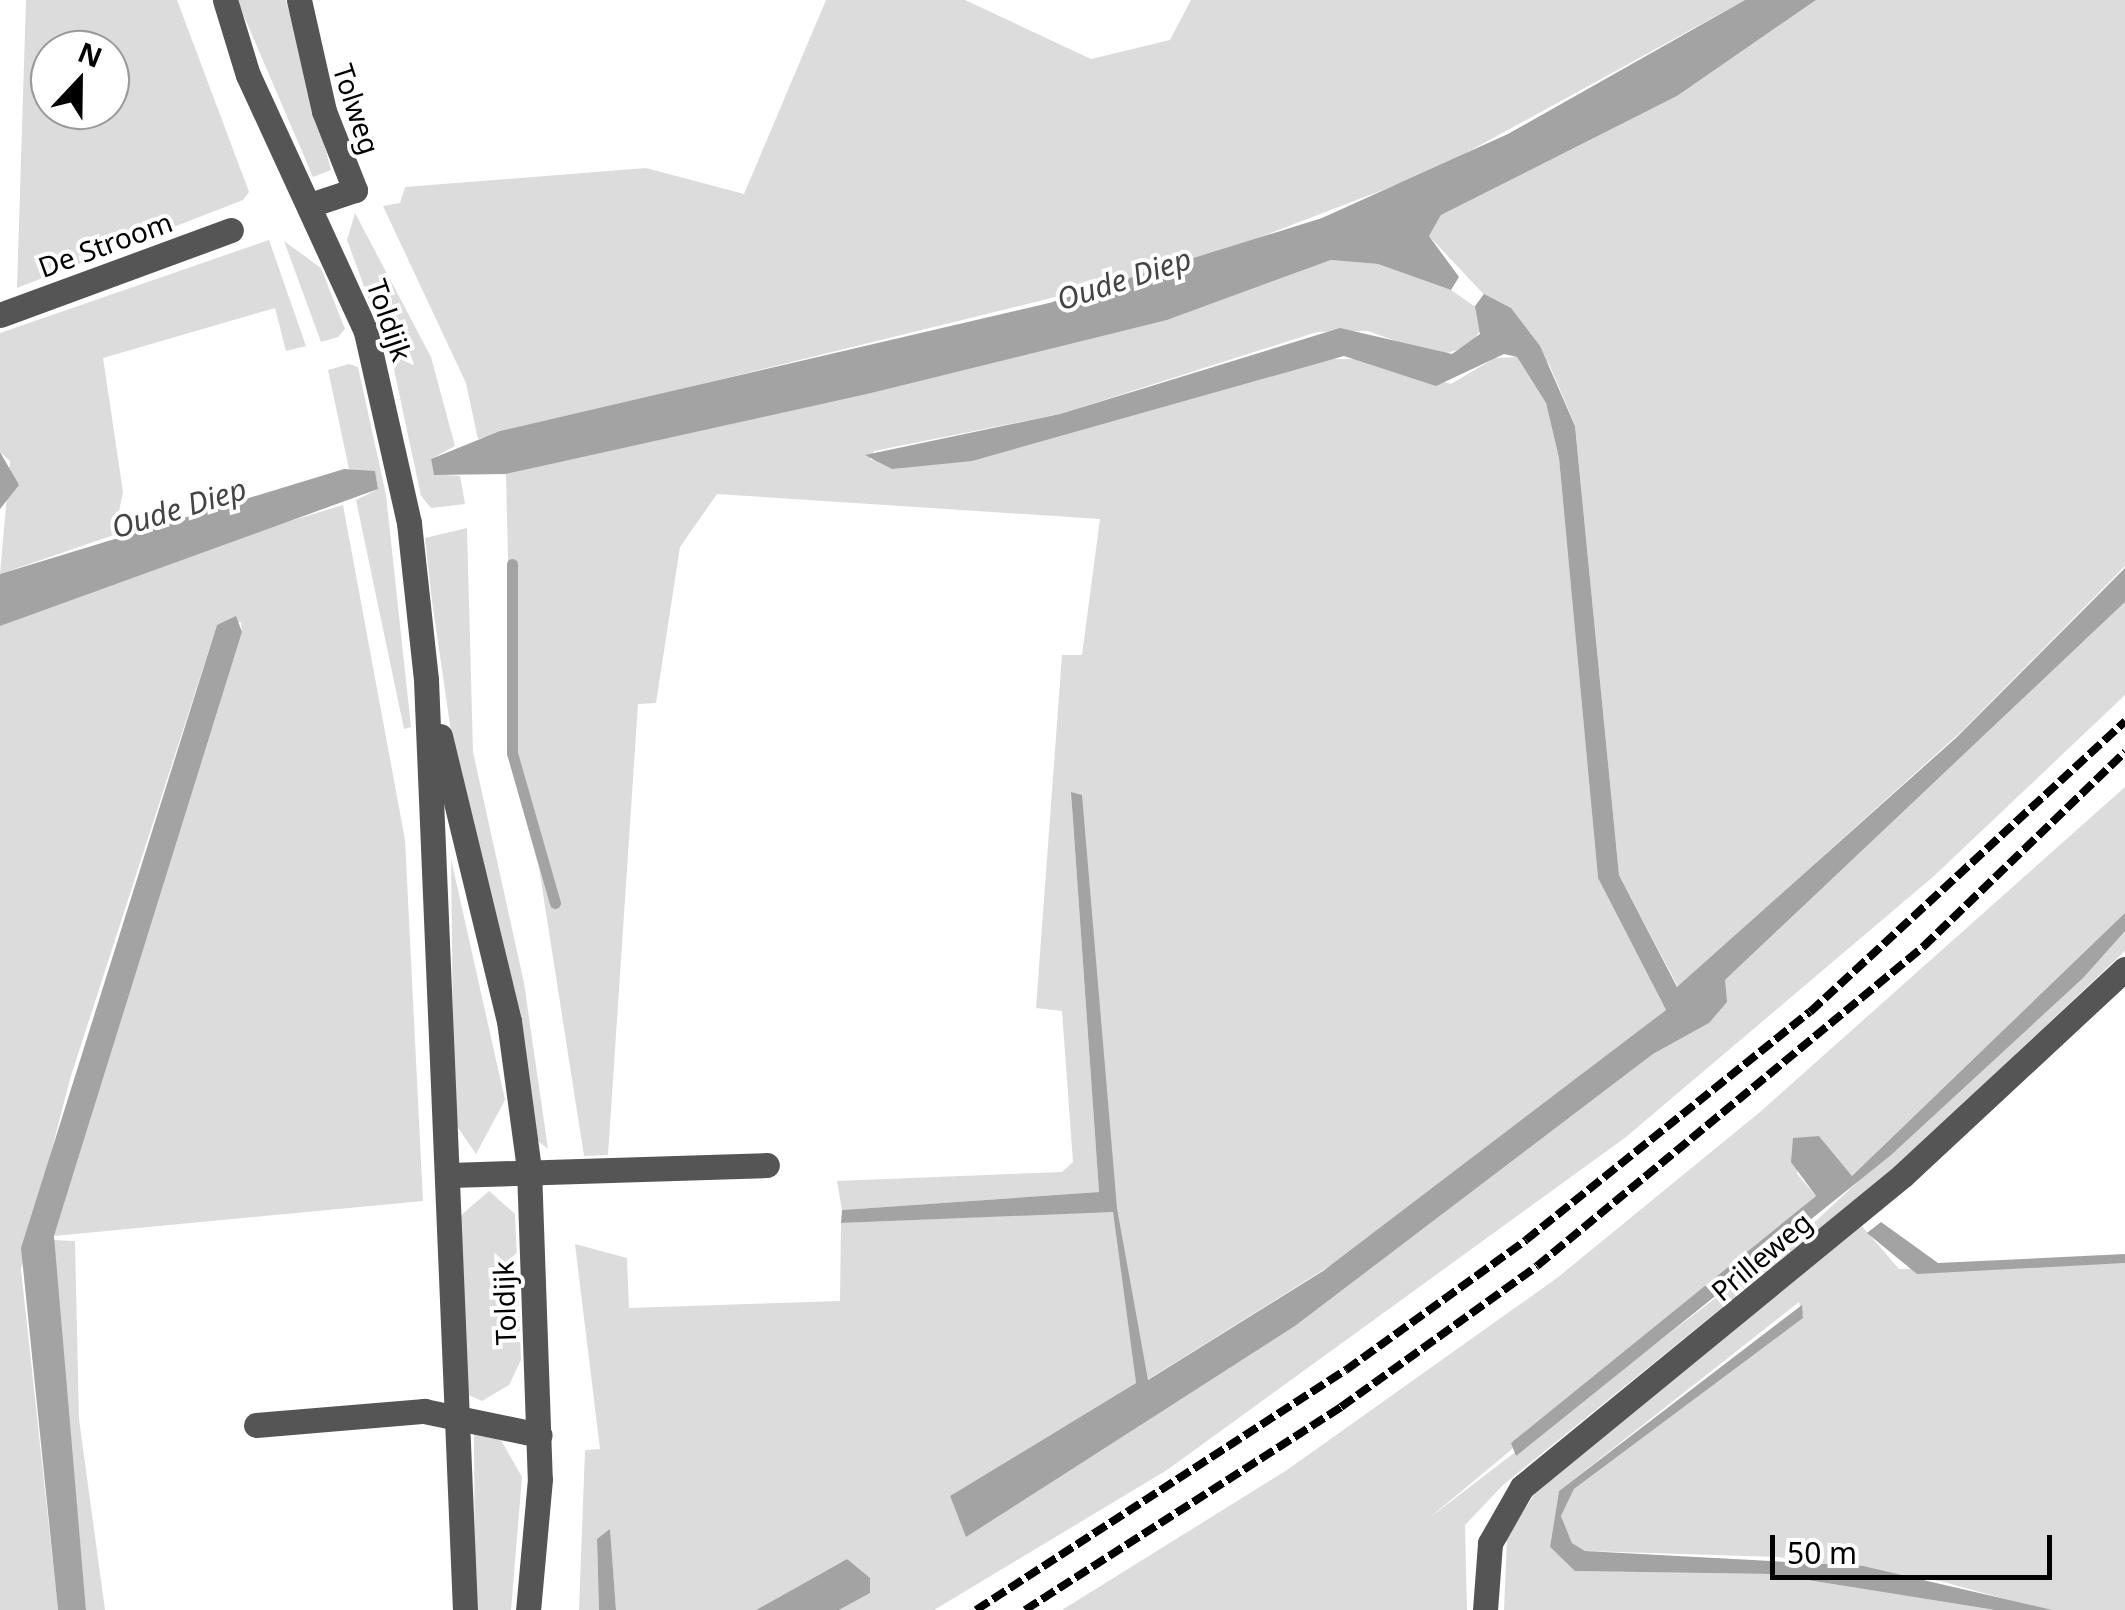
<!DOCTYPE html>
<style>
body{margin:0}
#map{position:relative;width:2125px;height:1610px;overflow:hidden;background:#fff;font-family:"Noto Sans",sans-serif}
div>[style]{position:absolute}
.green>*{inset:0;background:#dcdcdc}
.water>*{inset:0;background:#a3a3a3}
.stream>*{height:11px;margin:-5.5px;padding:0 5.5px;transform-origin:5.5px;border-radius:5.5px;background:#a3a3a3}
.minor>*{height:25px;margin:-12.5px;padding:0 12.5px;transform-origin:12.5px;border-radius:12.5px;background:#555}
.rail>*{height:8px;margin-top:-4px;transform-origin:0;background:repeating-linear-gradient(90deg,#000 0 15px,transparent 0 20px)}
span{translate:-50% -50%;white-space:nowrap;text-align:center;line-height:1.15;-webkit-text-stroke:8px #fff;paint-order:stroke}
.street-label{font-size:28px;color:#000}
.water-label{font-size:30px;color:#444;font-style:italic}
.north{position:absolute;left:30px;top:30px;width:100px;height:100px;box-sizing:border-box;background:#fff;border:2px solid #999;border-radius:50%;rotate:22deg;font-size:28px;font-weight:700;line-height:40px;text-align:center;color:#000}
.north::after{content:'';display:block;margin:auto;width:35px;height:45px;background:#000;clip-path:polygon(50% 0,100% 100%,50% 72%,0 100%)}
.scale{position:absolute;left:1770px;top:1535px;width:282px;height:45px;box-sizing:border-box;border:5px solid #000;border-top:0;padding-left:12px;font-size:30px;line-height:35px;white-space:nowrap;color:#000;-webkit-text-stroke:8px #fff;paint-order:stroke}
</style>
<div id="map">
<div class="green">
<div style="clip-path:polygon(evenodd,26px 0,177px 0,249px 192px,243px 200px,17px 288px,26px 0,110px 50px,110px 110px,50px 110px,50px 50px,110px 50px)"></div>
<div style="clip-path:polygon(237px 0,286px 0,331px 170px,313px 177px)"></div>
<div style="clip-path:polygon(826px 0,965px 0,1091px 59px,1170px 40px,1191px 0,1745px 0,1435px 170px,1190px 264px,478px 439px,466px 383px,383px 206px,400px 203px,405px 187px,646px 168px,744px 194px)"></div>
<div style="clip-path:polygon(1816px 0,2125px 0,2125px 566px,1963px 730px,1678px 987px,1619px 875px,1575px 425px,1549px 364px,1429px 236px,1441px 215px,1677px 96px)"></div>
<div style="clip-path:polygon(355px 213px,431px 357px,455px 446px,431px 459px,434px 474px,460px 476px,465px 504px,431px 508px,421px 496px,393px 365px,347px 240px)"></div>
<div style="clip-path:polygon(269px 240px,306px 346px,286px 351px,275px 308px,103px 358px,123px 492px,114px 535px,0 574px,10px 461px,0 452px,0 333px)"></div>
<div style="clip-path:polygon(284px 241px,321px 268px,345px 329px,338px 337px,321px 342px)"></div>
<div style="clip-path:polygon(1331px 260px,1378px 264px,1451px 290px,1480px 310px,1483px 328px,1467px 347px,1437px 356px,1368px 331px,1317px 332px,1060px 414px,874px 451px,870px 460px,1228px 388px,1327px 359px,1367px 359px,1451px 384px,1495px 358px,1517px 357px,1546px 403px,1559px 458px,1598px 878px,1666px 1010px,1347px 1255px,1147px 1380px,1117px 1208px,1071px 793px,1099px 1192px,842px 1210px,837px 1181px,1062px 1172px,1073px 1162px,1062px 1011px,1036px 1008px,1062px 655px,1082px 655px,1100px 519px,717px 494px,680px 547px,656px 703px,638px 704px,608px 1155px,584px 1156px,539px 868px,513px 773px,506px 474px,1167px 320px)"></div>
<div style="clip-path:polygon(349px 364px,358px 367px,386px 495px,411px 727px,404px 729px,356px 500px,378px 489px,375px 472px,349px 469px,328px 370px)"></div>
<div style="clip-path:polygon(343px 505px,405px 840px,423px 1201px,54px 1236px,242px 632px,241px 622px,217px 625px,70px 1079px,21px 1269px,58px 1610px,0 1610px,0 626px,159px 561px)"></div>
<div style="clip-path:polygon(467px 528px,473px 752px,524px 983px,548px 1149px,534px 1138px,456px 766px,432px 601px,425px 538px)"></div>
<div style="clip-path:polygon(2125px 602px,2125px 695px,1934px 876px,1626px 1137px,1167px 1470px,934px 1610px,839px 1610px,870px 1593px,847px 1559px,756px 1610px,616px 1610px,610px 1531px,597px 1539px,599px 1610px,579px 1610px,585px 1450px,600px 1449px,575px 1244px,627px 1258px,629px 1308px,840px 1301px,841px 1223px,1113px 1211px,1136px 1383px,950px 1496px,966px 1536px,1295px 1326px,1653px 1054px,1709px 1023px,1725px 980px)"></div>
<div style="clip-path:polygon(2125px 787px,2125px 913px,2107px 931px,1852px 1176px,1819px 1136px,1799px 1138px,1797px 1174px,1816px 1196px,1428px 1519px,1817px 1220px,2125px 931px,2125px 951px,1899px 1164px,1503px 1485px,1465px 1525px,1467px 1610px,1062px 1610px,1287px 1470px,1557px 1278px,1760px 1112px)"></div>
<div style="clip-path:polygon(451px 859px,505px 1100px,476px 1154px,454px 1122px)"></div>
<div style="clip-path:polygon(489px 1191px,515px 1214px,521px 1360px,509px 1385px,482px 1401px,468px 1395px,459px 1217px)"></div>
<div style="clip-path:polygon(1854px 1217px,1899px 1269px,2125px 1263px,2125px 1610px,2045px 1610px,1940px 1581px,1778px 1557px,1585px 1551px,1572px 1543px,1561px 1516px,1574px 1489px,1803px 1318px,1799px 1302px,1559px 1491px,1550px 1547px,1576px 1571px,1770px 1574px,1995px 1610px,1504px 1610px,1507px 1538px,1540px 1485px)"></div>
<div style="clip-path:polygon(53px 1240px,75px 1241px,79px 1419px,105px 1610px,86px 1610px)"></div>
<div style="clip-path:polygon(474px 1431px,498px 1435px,522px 1477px,511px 1610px,475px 1610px)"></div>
</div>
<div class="water">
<div style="clip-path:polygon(1745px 0,1816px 0,1677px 96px,1441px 215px,1429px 236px,1459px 277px,1451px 290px,1378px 264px,1331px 260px,1167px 320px,871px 393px,506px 474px,434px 475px,431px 459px,500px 431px,1049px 303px,1322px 218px,1508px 134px)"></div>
<div style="clip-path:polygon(1484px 294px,1511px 308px,1540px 346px,1575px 426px,1619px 875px,1677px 987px,1957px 737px,2125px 568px,2125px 602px,1725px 980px,1727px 1002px,1709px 1023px,1653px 1054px,1295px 1326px,966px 1537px,950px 1496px,1136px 1383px,1113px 1212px,841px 1223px,842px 1210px,1099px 1192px,1071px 792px,1082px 795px,1117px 1208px,1148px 1380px,1323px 1271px,1666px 1010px,1598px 878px,1559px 458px,1546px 403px,1517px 357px,1504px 354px,1436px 386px,1344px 356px,972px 461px,892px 469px,865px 455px,1060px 414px,1340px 328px,1452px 354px,1480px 334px,1475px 306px)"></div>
<div style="clip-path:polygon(0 452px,19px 485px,0 509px)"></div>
<div style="clip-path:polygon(344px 469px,375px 471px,378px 489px,0 626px,0 574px)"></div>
<div style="clip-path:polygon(236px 616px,242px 632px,54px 1236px,86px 1610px,58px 1610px,21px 1248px,217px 625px)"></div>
<div style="clip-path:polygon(2125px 913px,2125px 931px,2083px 978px,1891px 1155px,1516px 1456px,1511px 1443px,1816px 1196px,1791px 1162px,1793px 1138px,1819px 1136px,1852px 1176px)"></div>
<div style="clip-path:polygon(1881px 1222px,1938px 1263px,2125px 1254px,2125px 1263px,1917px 1274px,1867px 1233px)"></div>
<div style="clip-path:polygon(1802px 1305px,1803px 1318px,1574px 1489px,1561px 1516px,1572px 1543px,1585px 1551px,1863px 1566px,2052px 1610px,1995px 1610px,1770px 1574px,1575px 1571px,1550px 1547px,1559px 1491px)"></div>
<div style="clip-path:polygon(610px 1529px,616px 1610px,599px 1610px,597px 1539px)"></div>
<div style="clip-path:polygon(847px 1559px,870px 1578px,870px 1593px,839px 1610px,756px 1610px)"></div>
</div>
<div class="stream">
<div style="left:512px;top:564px;width:189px;rotate:90deg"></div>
<div style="left:512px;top:753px;width:156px;rotate:74deg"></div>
</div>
<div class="minor">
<div style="left:225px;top:0;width:78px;rotate:73deg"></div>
<div style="left:248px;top:75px;width:283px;rotate:65.3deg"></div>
<div style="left:366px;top:332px;width:196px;rotate:77.3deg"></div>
<div style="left:409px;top:523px;width:158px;rotate:83.8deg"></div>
<div style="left:426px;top:680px;width:931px;rotate:87.6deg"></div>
<div style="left:299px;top:0;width:114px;rotate:77.3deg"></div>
<div style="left:324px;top:111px;width:85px;rotate:68.6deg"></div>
<div style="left:355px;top:190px;width:47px;rotate:161.6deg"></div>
<div style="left:0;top:315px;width:246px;rotate:-20.2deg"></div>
<div style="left:440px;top:736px;width:293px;rotate:76.4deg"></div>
<div style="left:509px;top:1021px;width:149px;rotate:82.3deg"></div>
<div style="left:529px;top:1169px;width:310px;rotate:88deg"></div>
<div style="left:540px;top:1479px;width:132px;rotate:95.2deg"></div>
<div style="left:450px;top:1175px;width:317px;rotate:-1.8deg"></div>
<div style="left:256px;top:1425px;width:169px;rotate:-4.8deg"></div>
<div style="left:424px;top:1411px;width:118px;rotate:11.7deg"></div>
<div style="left:1485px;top:1610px;width:67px;rotate:-85.7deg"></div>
<div style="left:1490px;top:1543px;width:64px;rotate:-60.3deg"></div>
<div style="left:1522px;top:1487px;width:492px;rotate:-39.3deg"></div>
<div style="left:1903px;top:1175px;width:303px;rotate:-42.9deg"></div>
</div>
<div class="rail">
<div style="left:976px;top:1610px;width:441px;rotate:-33deg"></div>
<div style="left:1346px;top:1370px;width:222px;rotate:-35.8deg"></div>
<div style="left:1526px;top:1240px;width:364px;rotate:-38.8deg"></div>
<div style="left:1810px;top:1012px;width:429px;rotate:-42.7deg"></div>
<div style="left:1025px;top:1610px;width:376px;rotate:-32.7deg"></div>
<div style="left:1341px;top:1407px;width:241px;rotate:-35.7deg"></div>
<div style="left:1537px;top:1266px;width:501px;rotate:-39.57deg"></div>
<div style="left:1923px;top:947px;width:281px;rotate:-44deg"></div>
</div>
<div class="street-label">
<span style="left:357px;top:109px;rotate:72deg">Tolweg</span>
<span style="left:105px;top:244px;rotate:-20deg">De Stroom</span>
<span style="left:390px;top:320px;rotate:71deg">Toldijk</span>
<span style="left:1761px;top:1256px;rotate:-40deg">Prilleweg</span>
<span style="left:504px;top:1303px;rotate:-92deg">Toldijk</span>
</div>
<div class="water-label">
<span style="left:1124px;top:279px;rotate:-18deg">Oude Diep</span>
<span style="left:179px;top:508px;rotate:-17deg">Oude Diep</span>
</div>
<div class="north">N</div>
<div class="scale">50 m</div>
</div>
